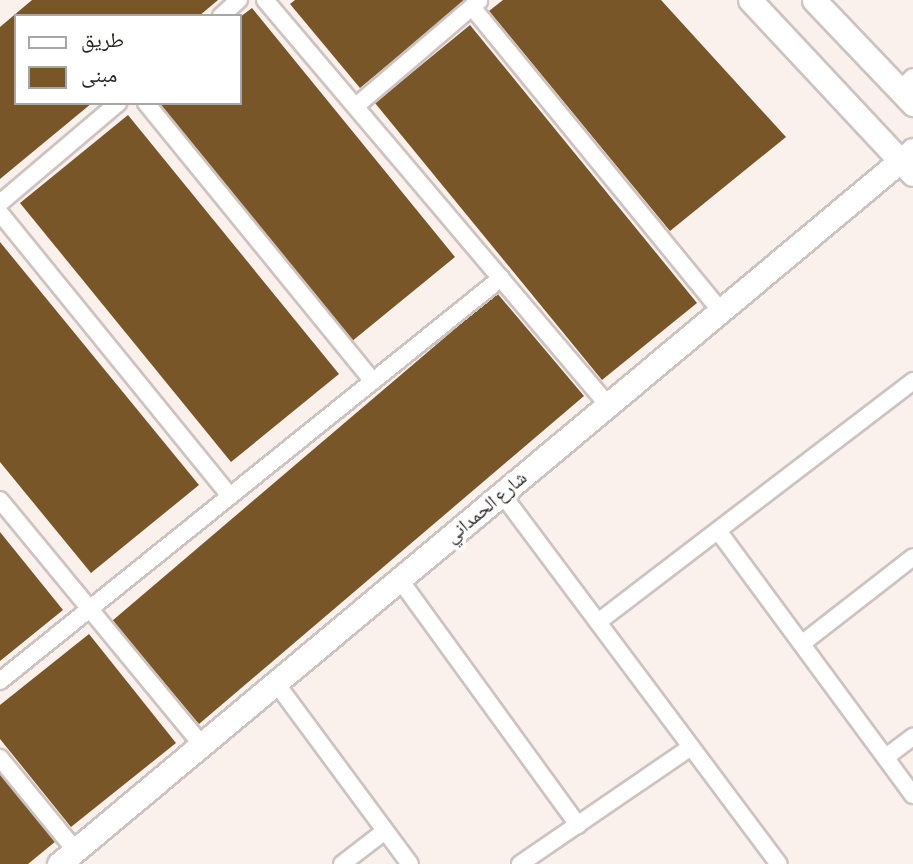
<!DOCTYPE html>
<meta charset="utf-8">
<style>
body{margin:0}
#map{position:relative;width:913px;height:864px;overflow:hidden;background:#faf1ed;font-family:"Asap Condensed","Noto Naskh Arabic",sans-serif}
div>[style]{position:absolute}
.building>*{inset:0;background:#795628}
.roads{filter:drop-shadow(2px 0 #cdc3c0) drop-shadow(-2px 0 #cdc3c0) drop-shadow(0 2px #cdc3c0) drop-shadow(0 -2px #cdc3c0)}
.street>*{height:16px;margin:-8px;padding:0 8px;transform-origin:8px;border-radius:8px;background:#fff}
.secondary>*{height:23px;margin:-11.5px;padding:0 11.5px;transform-origin:11.5px;border-radius:11.5px;background:#fff}
span{translate:-50% -50%;white-space:nowrap;text-align:center;line-height:1.15;-webkit-text-stroke:7px #fff;paint-order:stroke}
.street-label{font-size:19px;color:#262321}
.legend{position:absolute;left:14px;top:14px;width:228px;height:91px;box-sizing:border-box;background:#fff;border:2px solid #a8a7a6;margin:0;padding:9px 12px;list-style:none;font-size:21px;color:#262321}
.legend li{display:flex;align-items:center;gap:14px;height:35px}
.legend b{width:35px;border:2px solid #a8a7a6}
</style>
<div id="map">
<div class="building">
<div style="clip-path:polygon(32px 0,218px 0,199px 16px,16px 16px,16px 103px,92px 103px,0 179px,0 27px)"></div>
<div style="clip-path:polygon(295px 0,466px 0,360px 88px,290px 4px)"></div>
<div style="clip-path:polygon(503px 0,661px 0,786px 137px,670px 231px,489px 11px)"></div>
<div style="clip-path:polygon(252px 8px,455px 257px,351px 342px,157px 103px,240px 103px,240px 17px)"></div>
<div style="clip-path:polygon(470px 25px,697px 303px,602px 380px,375px 103px)"></div>
<div style="clip-path:polygon(128px 115px,339px 374px,231px 462px,20px 203px)"></div>
<div style="clip-path:polygon(0 242px,199px 485px,91px 573px,0 462px)"></div>
<div style="clip-path:polygon(497px 293px,584px 396px,199px 724px,112px 621px)"></div>
<div style="clip-path:polygon(0 532px,63px 610px,0 661px)"></div>
<div style="clip-path:polygon(89px 634px,176px 743px,71px 827px,0 739px,0 705px)"></div>
<div style="clip-path:polygon(0 772px,56px 841px,28px 864px,0 864px)"></div>
</div>
<div class="roads">
<div class="street">
<div style="left:265px;top:0;width:531px;rotate:49.74deg"></div>
<div style="left:472px;top:7px;width:392px;rotate:50.7deg"></div>
<div style="left:221px;top:16px;width:24px;rotate:-42deg"></div>
<div style="left:900px;top:90px;width:18px;rotate:-45deg"></div>
<div style="left:146px;top:103px;width:359px;rotate:50.8deg"></div>
<div style="left:356px;top:106px;width:162px;rotate:-40.5deg"></div>
<div style="left:0;top:203px;width:155px;rotate:-40.3deg"></div>
<div style="left:0;top:213px;width:365px;rotate:50.9deg"></div>
<div style="left:502px;top:494px;width:462px;rotate:53.2deg"></div>
<div style="left:0;top:500px;width:318px;rotate:50.5deg"></div>
<div style="left:719px;top:532px;width:327px;rotate:53.6deg"></div>
<div style="left:400px;top:580px;width:303px;rotate:54deg"></div>
<div style="left:598px;top:622px;width:397px;rotate:-37.4deg"></div>
<div style="left:804px;top:642px;width:138px;rotate:-37.9deg"></div>
<div style="left:0;top:681px;width:643px;rotate:-38.81deg"></div>
<div style="left:276px;top:683px;width:225px;rotate:53.5deg"></div>
<div style="left:886px;top:757px;width:34px;rotate:-37deg"></div>
<div style="left:0;top:758px;width:119px;rotate:50.8deg"></div>
<div style="left:342px;top:864px;width:54px;rotate:-37.5deg"></div>
<div style="left:520px;top:864px;width:207px;rotate:-34.4deg"></div>
</div>
<div class="secondary">
<div style="left:750px;top:0;width:238px;rotate:46.9deg"></div>
<div style="left:814px;top:0;width:144px;rotate:46.4deg"></div>
<div style="left:59px;top:864px;width:1113px;rotate:-39.9deg"></div>
</div>
</div>
<div class="street-label">
<span style="left:486px;top:507px;rotate:-40deg">شارع الحمداني</span>
</div>
<ul class="legend">
<li><b style="height:9px;background:#fff"></b>طريق</li>
<li><b style="height:19px;background:#795628"></b>مبنى</li>
</ul>
</div>
